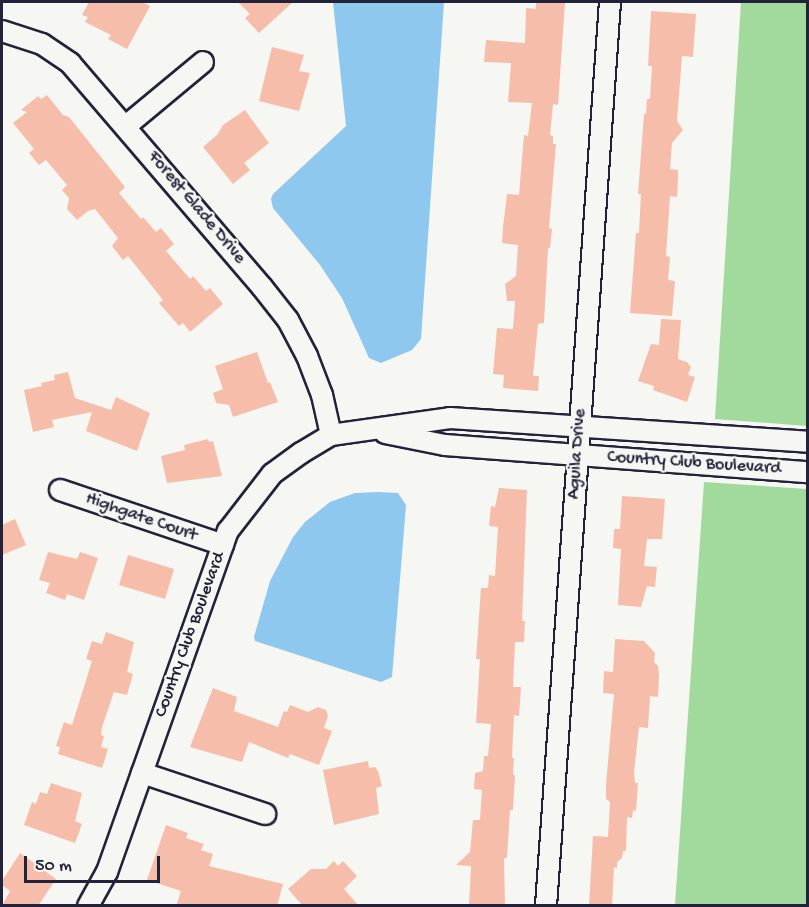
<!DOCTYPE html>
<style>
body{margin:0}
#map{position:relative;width:809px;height:907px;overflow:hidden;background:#f6f6f2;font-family:"Gochi Hand",sans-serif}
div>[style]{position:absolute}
.green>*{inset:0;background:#a2da9e}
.water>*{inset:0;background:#8fc8ee}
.building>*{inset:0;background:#f6beaa}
.roads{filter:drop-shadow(2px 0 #22223b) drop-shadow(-2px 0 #22223b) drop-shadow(0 2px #22223b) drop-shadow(0 -2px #22223b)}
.minor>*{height:20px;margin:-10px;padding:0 10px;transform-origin:10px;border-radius:10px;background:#f6f6f2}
span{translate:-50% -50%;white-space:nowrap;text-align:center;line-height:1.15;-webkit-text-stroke:4.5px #f6f6f2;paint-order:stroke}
.street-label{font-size:18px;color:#22223b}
.frame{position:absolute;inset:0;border:3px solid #22223b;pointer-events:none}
.scale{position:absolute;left:24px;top:856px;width:136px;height:27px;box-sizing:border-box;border:3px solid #22223b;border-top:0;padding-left:8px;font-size:18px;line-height:21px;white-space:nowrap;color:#22223b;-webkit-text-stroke:4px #f6f6f2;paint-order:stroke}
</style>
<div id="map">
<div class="green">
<div style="clip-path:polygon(741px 2px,807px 2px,807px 426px,715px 419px)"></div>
<div style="clip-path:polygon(704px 482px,807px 489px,807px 905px,675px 905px)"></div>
</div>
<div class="water">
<div style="clip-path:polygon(333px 2px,444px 2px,421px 339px,412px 350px,381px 363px,369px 358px,342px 298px,320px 265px,273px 208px,271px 199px,273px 194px,346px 126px)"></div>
<div style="clip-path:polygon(379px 492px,398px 493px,406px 505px,392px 677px,381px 682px,255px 641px,254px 637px,270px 581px,293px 537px,305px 522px,330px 502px,355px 493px)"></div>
</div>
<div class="building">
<div style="clip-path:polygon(89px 2px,142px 2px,150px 6px,127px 49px,108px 39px,111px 35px,85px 22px,88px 17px,82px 15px)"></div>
<div style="clip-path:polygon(238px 2px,293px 2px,259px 33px,245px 18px,250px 14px)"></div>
<div style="clip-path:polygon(536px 2px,565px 2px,558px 105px,553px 104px,550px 135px,553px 136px,553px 144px,556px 144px,549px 228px,552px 229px,550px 248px,548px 248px,544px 323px,538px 324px,533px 376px,539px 376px,538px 391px,503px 388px,504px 375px,493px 374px,497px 328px,513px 329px,515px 301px,507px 301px,505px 284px,516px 276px,518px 245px,502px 243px,503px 227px,507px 194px,519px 195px,524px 135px,528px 136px,532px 103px,508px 102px,511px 63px,484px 62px,486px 40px,525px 43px,526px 8px,536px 9px)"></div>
<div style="clip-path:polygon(651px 11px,696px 14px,693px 57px,682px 56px,677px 121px,683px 130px,672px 143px,670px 169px,678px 170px,678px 179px,677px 197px,670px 196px,666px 256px,670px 257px,668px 280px,675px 281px,672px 316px,630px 313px,636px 233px,639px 233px,641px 194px,638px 194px,644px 114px,646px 114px,647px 99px,650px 99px,652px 66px,648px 66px)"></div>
<div style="clip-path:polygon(272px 47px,304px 55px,299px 71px,310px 73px,299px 111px,259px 101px)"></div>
<div style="clip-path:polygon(47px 95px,63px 115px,69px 117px,125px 187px,119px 193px,141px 219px,143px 217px,156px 232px,161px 228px,174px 244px,166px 251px,190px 279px,193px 276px,206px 291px,210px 288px,223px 304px,190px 332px,183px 323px,179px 326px,159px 303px,163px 300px,128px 256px,123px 260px,112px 246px,118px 238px,95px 209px,88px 211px,77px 220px,67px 209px,69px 198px,62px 190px,67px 185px,46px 160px,39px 165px,29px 153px,34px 149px,13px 123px,27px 112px,21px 110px,38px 96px,41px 99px)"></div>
<div style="clip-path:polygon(245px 110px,269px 143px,244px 163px,250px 170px,233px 184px,203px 147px,217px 135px,223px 125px)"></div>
<div style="clip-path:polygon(661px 319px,681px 320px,678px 359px,687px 362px,691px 367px,688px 375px,695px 377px,687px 402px,653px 390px,654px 386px,638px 381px,651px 344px,659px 345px)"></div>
<div style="clip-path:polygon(257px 352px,268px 383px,270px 382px,278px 402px,233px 417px,229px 405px,216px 403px,213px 393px,223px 389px,215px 366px)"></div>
<div style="clip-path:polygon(68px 372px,75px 398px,111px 410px,116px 397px,150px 413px,137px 451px,86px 431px,92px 412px,52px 420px,54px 427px,33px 432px,24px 390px,42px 386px,41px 383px,55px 380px,54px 375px)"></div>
<div style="clip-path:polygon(208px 439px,209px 442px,213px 441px,222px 476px,167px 483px,161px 456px,185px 450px,184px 445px)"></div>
<div style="clip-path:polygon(499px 488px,527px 490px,522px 621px,525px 621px,524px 642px,515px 642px,513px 687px,521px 687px,519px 716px,514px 715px,512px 758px,514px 758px,513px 775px,515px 775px,513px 810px,510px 810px,507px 858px,504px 858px,505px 906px,477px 906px,469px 904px,471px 866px,456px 865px,470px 852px,473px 820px,480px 820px,482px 790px,474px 789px,475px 773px,483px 771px,484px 756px,488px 756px,491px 724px,476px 723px,480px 659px,476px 659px,481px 588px,488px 588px,489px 575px,495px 576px,498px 527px,489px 526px,491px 506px,495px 507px)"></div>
<div style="clip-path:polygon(622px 496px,665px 499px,662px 539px,647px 539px,644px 566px,657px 567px,655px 587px,647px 586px,641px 607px,618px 605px,621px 549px,613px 548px,614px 529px,620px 529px)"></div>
<div style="clip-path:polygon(15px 519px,26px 545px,2px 555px,2px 525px)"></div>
<div style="clip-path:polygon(48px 552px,77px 559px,80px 552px,98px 558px,84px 600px,67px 594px,65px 600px,46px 593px,50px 583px,39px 580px)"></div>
<div style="clip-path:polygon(128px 555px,174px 569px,165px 599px,119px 585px)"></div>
<div style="clip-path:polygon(106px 632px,134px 642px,127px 672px,133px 674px,127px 695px,114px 692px,102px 727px,101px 735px,104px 736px,101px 747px,108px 749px,102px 768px,58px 754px,60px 747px,56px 746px,64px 722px,72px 725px,92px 661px,86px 659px,92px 641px,102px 644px)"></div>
<div style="clip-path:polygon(615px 639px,644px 641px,655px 653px,654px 662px,658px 666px,659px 675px,658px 697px,650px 696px,648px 728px,639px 727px,634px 772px,635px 783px,638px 783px,636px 811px,633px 810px,632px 818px,627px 817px,626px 851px,623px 851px,622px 858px,617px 862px,617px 868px,614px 867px,612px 906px,589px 906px,593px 836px,608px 837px,610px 802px,606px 799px,606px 784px,614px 694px,603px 693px,604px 671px,613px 672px)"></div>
<div style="clip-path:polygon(213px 688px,237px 697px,234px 711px,278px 727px,284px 711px,287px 712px,290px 705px,308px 712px,318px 707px,326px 710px,328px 716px,324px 728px,332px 731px,319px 765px,290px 754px,288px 758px,249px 742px,242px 762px,190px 747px)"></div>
<div style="clip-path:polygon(368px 761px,369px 768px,375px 767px,378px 771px,382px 786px,376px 788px,379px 814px,334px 825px,323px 770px)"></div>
<div style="clip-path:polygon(51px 783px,82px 793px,75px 821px,82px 824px,75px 843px,24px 825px,32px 802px,36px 804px,40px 792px,47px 794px)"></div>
<div style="clip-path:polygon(166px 825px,188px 833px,186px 838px,204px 844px,201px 850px,213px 854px,209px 866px,283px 884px,277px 906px,176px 906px,181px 891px,147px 880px)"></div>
<div style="clip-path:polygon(20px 853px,56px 879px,38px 906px,2px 906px,10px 891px,2px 885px,2px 881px)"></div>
<div style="clip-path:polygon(334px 861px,338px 866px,343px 861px,357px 876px,344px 889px,359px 906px,303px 906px,288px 889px,311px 869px,326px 869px)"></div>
</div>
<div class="roads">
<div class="minor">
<div style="left:2px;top:31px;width:42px;rotate:18deg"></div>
<div style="left:42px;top:44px;width:34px;rotate:34deg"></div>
<div style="left:70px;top:63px;width:295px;rotate:49.4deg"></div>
<div style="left:262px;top:287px;width:42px;rotate:51.8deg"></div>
<div style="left:288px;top:320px;width:41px;rotate:62.2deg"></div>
<div style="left:307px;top:356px;width:42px;rotate:69deg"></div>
<div style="left:322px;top:395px;width:41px;rotate:77.3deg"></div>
<div style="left:126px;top:126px;width:100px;rotate:-39.7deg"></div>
<div style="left:385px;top:433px;width:61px;rotate:11.3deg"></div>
<div style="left:445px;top:445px;width:364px;rotate:4.3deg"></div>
<div style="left:60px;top:490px;width:172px;rotate:18.6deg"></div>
<div style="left:142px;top:773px;width:130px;rotate:18.4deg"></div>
<div style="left:88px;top:906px;width:39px;rotate:-61deg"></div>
<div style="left:107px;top:872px;width:362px;rotate:-70.5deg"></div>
<div style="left:228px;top:531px;width:72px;rotate:-52.3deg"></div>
<div style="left:272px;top:474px;width:36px;rotate:-36deg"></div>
<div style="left:301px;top:453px;width:35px;rotate:-31deg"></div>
<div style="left:331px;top:435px;width:120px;rotate:-8.1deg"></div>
<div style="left:450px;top:418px;width:359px;rotate:3.8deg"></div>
<div style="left:546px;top:906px;width:906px;rotate:-85.95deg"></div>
</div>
</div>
<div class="street-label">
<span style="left:196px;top:208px;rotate:50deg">Forest Glade Drive</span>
<span style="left:578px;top:454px;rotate:-86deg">Aguila Drive</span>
<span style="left:694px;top:464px;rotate:4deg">Country Club Boulevard</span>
<span style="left:141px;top:518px;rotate:19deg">Highgate Court</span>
<span style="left:191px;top:635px;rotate:-70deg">Country Club Boulevard</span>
</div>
<div class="frame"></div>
<div class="scale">50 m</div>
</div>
